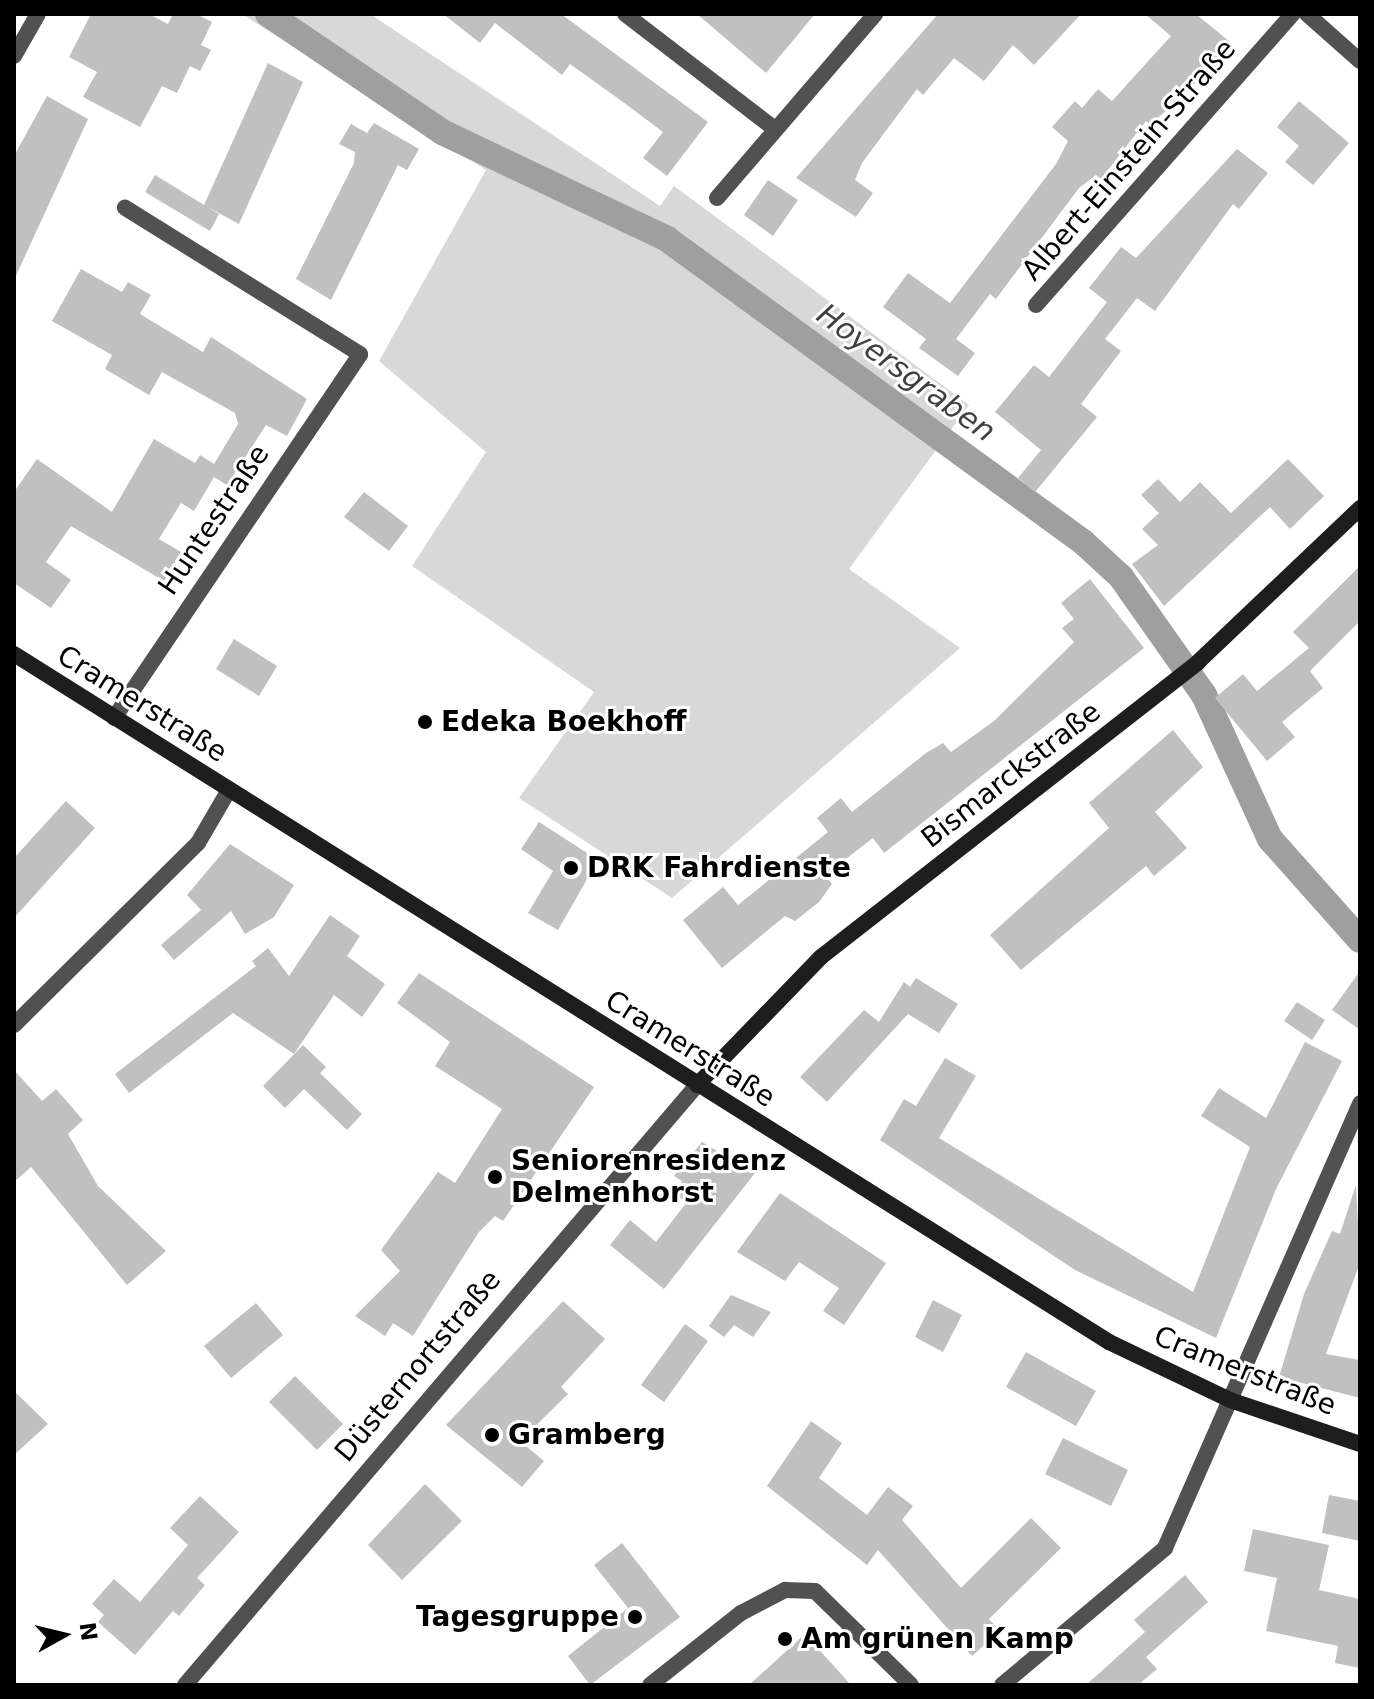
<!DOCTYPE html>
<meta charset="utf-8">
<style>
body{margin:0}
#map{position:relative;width:1374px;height:1699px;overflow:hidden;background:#fff;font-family:"DejaVu Sans",sans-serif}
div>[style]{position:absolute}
.green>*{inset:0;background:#d8d8d8}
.canal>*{height:26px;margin:-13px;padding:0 13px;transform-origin:13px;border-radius:13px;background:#9f9f9f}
.building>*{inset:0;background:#c0c0c0}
.minor>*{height:16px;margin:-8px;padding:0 8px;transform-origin:8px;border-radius:8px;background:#515151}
.secondary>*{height:16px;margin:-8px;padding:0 8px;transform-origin:8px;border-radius:8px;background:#1e1e1e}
.dots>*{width:22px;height:22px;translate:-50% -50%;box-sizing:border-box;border:4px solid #fff;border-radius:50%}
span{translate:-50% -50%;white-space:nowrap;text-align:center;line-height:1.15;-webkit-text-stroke:6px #fff;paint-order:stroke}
.street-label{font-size:28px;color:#000}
.poi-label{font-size:28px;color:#000;font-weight:700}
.left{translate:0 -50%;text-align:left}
.right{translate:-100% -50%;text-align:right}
.water-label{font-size:30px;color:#404040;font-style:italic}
.frame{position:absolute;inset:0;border:16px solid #000;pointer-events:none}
.north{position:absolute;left:24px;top:1595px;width:80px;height:80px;-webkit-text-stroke:6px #fff;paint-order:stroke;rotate:82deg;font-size:22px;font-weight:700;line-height:32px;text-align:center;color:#000}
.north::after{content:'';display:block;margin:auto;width:28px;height:36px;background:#000;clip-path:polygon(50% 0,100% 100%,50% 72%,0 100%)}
</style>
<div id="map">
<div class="green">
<div style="clip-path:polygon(242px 14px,370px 14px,660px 206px,674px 186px,969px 405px,849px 569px,960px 648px,672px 898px,519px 798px,594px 692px,412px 566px,486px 452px,379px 361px,486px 170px)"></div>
</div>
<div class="canal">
<div style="left:268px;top:14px;width:210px;rotate:34.1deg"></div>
<div style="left:442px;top:132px;width:249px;rotate:25.4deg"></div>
<div style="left:667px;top:239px;width:515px;rotate:36.07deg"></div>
<div style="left:1083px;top:542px;width:52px;rotate:42.6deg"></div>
<div style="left:1121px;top:577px;width:144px;rotate:54.9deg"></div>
<div style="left:1204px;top:695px;width:158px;rotate:65.4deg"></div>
<div style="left:1270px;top:839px;width:135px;rotate:48.3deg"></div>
</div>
<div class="building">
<div style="clip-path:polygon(91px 14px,149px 14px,168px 24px,173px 14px,196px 14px,212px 22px,201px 45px,211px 50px,200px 71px,190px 66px,177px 93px,162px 86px,140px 127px,83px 97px,97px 72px,69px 57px)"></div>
<div style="clip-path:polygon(443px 14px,561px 14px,708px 122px,667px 176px,643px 158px,663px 132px,623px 102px,570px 64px,562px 75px,495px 23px,480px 43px)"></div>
<div style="clip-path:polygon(697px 14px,815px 14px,766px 73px)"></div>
<div style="clip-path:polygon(938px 14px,1081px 14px,1034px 65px,1013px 45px,984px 81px,954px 58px,923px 95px,917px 89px,862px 163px,855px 180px,873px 193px,856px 217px,796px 178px)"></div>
<div style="clip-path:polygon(1145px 14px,1196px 14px,1230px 42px,1192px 87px,1150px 125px,1146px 121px,1101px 179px,1096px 175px,1079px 188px,996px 299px,990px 294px,956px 339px,975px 353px,958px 376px,919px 348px,926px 339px,883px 307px,908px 273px,950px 303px,1056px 164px,1068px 141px,1052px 127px,1075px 101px,1082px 108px,1098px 89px,1112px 101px,1171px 36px)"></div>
<div style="clip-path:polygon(268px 63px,303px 82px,239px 224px,204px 205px,219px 214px,210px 231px,145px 192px,155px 175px,204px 205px)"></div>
<div style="clip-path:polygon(47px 96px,88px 119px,14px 280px,14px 156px)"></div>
<div style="clip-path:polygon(1299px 101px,1349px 143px,1313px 185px,1285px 162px,1299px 146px,1277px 127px)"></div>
<div style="clip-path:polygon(374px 123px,419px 149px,407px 170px,398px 165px,331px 300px,296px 279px,354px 163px,355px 152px,339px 144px,351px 124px,367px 133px)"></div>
<div style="clip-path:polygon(1237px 149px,1268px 173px,1239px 209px,1233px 204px,1155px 311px,1137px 298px,1105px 339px,1121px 351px,1081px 404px,1097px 417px,1035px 492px,1018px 478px,1041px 450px,995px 412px,1034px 365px,1049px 377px,1107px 302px,1089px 288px,1121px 247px,1136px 258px)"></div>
<div style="clip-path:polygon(768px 180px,798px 200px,773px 236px,744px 215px)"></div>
<div style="clip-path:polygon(81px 269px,122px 292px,128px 282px,151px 295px,140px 314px,203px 352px,211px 337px,307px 399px,287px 436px,266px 425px,227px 485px,214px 477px,194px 511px,181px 503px,159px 539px,181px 552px,164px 581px,71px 526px,46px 562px,71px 580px,51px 608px,14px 583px,14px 492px,37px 459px,112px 512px,154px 439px,195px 463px,200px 455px,214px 464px,238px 424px,235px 413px,162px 372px,149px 395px,105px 369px,112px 355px,52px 321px)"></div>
<div style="clip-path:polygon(1288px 459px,1324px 496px,1290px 529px,1270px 507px,1164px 606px,1132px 564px,1158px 545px,1142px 529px,1159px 513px,1141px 495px,1158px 479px,1180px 502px,1200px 482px,1231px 513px)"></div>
<div style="clip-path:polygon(364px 492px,408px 526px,389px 551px,344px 517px)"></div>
<div style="clip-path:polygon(1360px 566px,1360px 621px,1310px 671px,1323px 688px,1282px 722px,1295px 737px,1267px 761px,1215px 698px,1243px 674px,1257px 691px,1309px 648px,1293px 632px)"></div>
<div style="clip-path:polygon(1090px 579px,1144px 648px,884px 853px,873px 838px,825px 875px,832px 884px,819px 902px,795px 921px,785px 916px,722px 968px,683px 920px,723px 887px,738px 905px,828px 832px,817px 818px,841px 798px,852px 812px,926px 753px,943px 743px,951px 752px,994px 721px,1074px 642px,1062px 628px,1074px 619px,1061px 603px)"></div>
<div style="clip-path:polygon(234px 639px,277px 666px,259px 696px,216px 669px)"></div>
<div style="clip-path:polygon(1173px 730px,1203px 767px,1155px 812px,1187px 848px,1154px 876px,1146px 866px,1021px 970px,990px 935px,1109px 828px,1089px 803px)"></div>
<div style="clip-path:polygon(66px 801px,95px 828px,14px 918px,14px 858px)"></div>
<div style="clip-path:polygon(539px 822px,598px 860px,558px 930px,528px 913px,553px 871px,521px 849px)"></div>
<div style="clip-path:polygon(230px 844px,294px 885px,274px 917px,245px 934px,231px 911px,174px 960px,161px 945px,201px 910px,187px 895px)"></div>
<div style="clip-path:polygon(330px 915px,360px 936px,347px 956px,385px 984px,362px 1017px,334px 995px,294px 1054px,233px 1013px,129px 1093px,115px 1074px,256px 966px,252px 961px,268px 948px,289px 976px)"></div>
<div style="clip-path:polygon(1360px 971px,1360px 1030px,1332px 1010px)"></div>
<div style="clip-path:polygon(419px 973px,594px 1087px,503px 1221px,495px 1216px,479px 1232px,413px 1336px,393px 1323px,385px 1336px,355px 1316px,400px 1271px,381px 1250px,438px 1172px,455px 1183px,502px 1109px,435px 1066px,450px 1042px,397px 1003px)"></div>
<div style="clip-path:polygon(916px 978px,958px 1004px,939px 1033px,908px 1014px,827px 1102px,800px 1077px,864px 1010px,879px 1022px,904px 982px,910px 987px)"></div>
<div style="clip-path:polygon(1297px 1002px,1325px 1020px,1312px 1040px,1284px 1021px)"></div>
<div style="clip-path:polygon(1305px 1042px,1342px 1061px,1276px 1189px,1216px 1338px,1075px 1270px,880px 1140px,904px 1099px,916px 1106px,945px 1058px,976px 1076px,939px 1138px,1193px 1292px,1250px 1147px,1201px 1116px,1219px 1088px,1266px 1118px)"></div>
<div style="clip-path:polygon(303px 1045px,326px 1067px,320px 1073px,362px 1114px,347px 1130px,304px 1089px,285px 1108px,263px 1086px)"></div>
<div style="clip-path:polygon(14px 1070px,42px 1101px,56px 1089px,83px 1120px,68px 1134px,98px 1186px,166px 1251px,127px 1285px,31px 1167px,14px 1182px)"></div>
<div style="clip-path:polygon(702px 1142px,755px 1173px,664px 1289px,610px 1245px,630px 1220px,656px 1242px,687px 1202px,673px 1194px,682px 1181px,674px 1176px)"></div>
<div style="clip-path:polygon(1356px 1185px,1360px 1263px,1326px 1354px,1360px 1360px,1360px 1398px,1279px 1377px,1304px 1294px,1332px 1231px,1340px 1234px)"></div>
<div style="clip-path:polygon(780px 1193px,886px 1263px,844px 1325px,823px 1311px,839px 1288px,799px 1262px,785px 1281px,737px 1252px)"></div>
<div style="clip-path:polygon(731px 1295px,771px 1312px,753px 1337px,734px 1325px,724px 1337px,709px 1326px)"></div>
<div style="clip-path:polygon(933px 1300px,962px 1315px,943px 1352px,915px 1337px)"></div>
<div style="clip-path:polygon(563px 1301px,605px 1339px,561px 1387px,568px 1394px,520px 1441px,544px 1461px,522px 1487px,446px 1425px)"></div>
<div style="clip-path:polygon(256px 1303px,283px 1335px,231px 1378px,204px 1346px)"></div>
<div style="clip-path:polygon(685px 1324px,708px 1341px,664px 1402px,641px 1385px)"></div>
<div style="clip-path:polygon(1026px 1352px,1096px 1391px,1076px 1426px,1006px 1387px)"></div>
<div style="clip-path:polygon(295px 1376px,343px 1424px,317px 1450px,269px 1402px)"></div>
<div style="clip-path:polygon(14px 1391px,48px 1424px,14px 1455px)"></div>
<div style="clip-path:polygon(811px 1421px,842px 1443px,819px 1478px,867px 1515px,888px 1487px,913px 1506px,902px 1520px,961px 1588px,1031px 1518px,1061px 1548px,989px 1619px,1000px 1631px,972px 1656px,878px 1550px,867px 1565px,767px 1486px)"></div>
<div style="clip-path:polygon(1063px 1438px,1128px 1470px,1111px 1506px,1045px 1474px)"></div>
<div style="clip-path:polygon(425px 1484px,462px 1521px,402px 1580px,368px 1545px)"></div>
<div style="clip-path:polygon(1329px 1495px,1360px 1501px,1360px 1541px,1322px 1533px)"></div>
<div style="clip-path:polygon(200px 1496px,239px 1532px,197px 1578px,205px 1585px,179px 1616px,173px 1611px,135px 1655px,98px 1622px,104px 1615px,92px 1604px,114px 1579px,140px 1602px,188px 1545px,170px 1528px)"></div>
<div style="clip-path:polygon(1253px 1529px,1329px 1545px,1319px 1590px,1360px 1599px,1360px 1668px,1335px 1663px,1338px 1646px,1266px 1631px,1277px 1578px,1244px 1571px)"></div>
<div style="clip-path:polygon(622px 1543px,680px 1617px,590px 1685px,568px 1656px,628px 1608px,594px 1565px)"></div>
<div style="clip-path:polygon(1185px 1575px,1208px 1602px,1146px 1657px,1157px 1669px,1138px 1685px,1086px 1685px,1145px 1632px,1134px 1620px)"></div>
<div style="clip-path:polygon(805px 1634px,851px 1685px,749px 1685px)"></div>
</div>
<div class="minor">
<div style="left:625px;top:14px;width:185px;rotate:37.5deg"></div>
<div style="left:1307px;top:14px;width:71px;rotate:41.6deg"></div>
<div style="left:14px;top:56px;width:48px;rotate:-60.3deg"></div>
<div style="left:717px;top:198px;width:243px;rotate:-49.3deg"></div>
<div style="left:1036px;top:305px;width:388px;rotate:-48.6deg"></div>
<div style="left:114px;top:718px;width:439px;rotate:-55.9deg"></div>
<div style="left:360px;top:354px;width:277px;rotate:-148.1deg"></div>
<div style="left:14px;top:1025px;width:259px;rotate:-44.7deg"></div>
<div style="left:198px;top:843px;width:61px;rotate:-59.7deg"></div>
<div style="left:185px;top:1685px;width:789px;rotate:-49.52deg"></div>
<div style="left:650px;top:1685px;width:116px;rotate:-38.4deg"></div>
<div style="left:741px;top:1613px;width:50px;rotate:-27.6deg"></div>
<div style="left:785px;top:1590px;width:30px;rotate:2deg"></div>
<div style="left:815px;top:1591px;width:134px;rotate:44.4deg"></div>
<div style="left:1002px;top:1685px;width:213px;rotate:-40deg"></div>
<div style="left:1165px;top:1548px;width:486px;rotate:-66.3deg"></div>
</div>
<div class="secondary">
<div style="left:14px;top:654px;width:1293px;rotate:32.14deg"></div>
<div style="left:1109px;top:1342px;width:134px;rotate:25.6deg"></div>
<div style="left:1230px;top:1400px;width:137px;rotate:18.7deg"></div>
<div style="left:697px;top:1085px;width:178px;rotate:-45.9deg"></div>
<div style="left:821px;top:957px;width:479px;rotate:-38deg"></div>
<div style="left:1198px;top:662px;width:224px;rotate:-43.5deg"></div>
</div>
<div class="dots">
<div style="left:425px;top:722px;background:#000"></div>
<div style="left:571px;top:868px;background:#000"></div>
<div style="left:495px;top:1177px;background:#000"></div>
<div style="left:492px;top:1435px;background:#000"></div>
<div style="left:635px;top:1617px;background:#000"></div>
<div style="left:785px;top:1639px;background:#000"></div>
</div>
<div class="street-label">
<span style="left:1129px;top:160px;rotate:-49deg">Albert-Einstein-Straße</span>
<span style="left:214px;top:520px;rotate:-56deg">Huntestraße</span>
<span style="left:142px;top:704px;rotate:32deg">Cramerstraße</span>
<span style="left:1011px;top:775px;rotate:-38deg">Bismarckstraße</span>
<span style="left:690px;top:1049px;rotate:32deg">Cramerstraße</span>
<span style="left:418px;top:1366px;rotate:-50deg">Düsternortstraße</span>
<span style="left:1245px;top:1371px;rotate:22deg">Cramerstraße</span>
</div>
<div class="poi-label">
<span class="left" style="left:441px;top:722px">Edeka Boekhoff</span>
<span class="left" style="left:587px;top:868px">DRK Fahrdienste</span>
<span class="left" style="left:511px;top:1177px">Seniorenresidenz<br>Delmenhorst</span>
<span class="left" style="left:508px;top:1435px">Gramberg</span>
<span class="right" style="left:619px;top:1617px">Tagesgruppe</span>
<span class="left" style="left:801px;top:1639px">Am grünen Kamp</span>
</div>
<div class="water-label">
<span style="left:906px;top:373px;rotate:36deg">Hoyersgraben</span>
</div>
<div class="frame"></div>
<div class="north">N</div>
</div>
